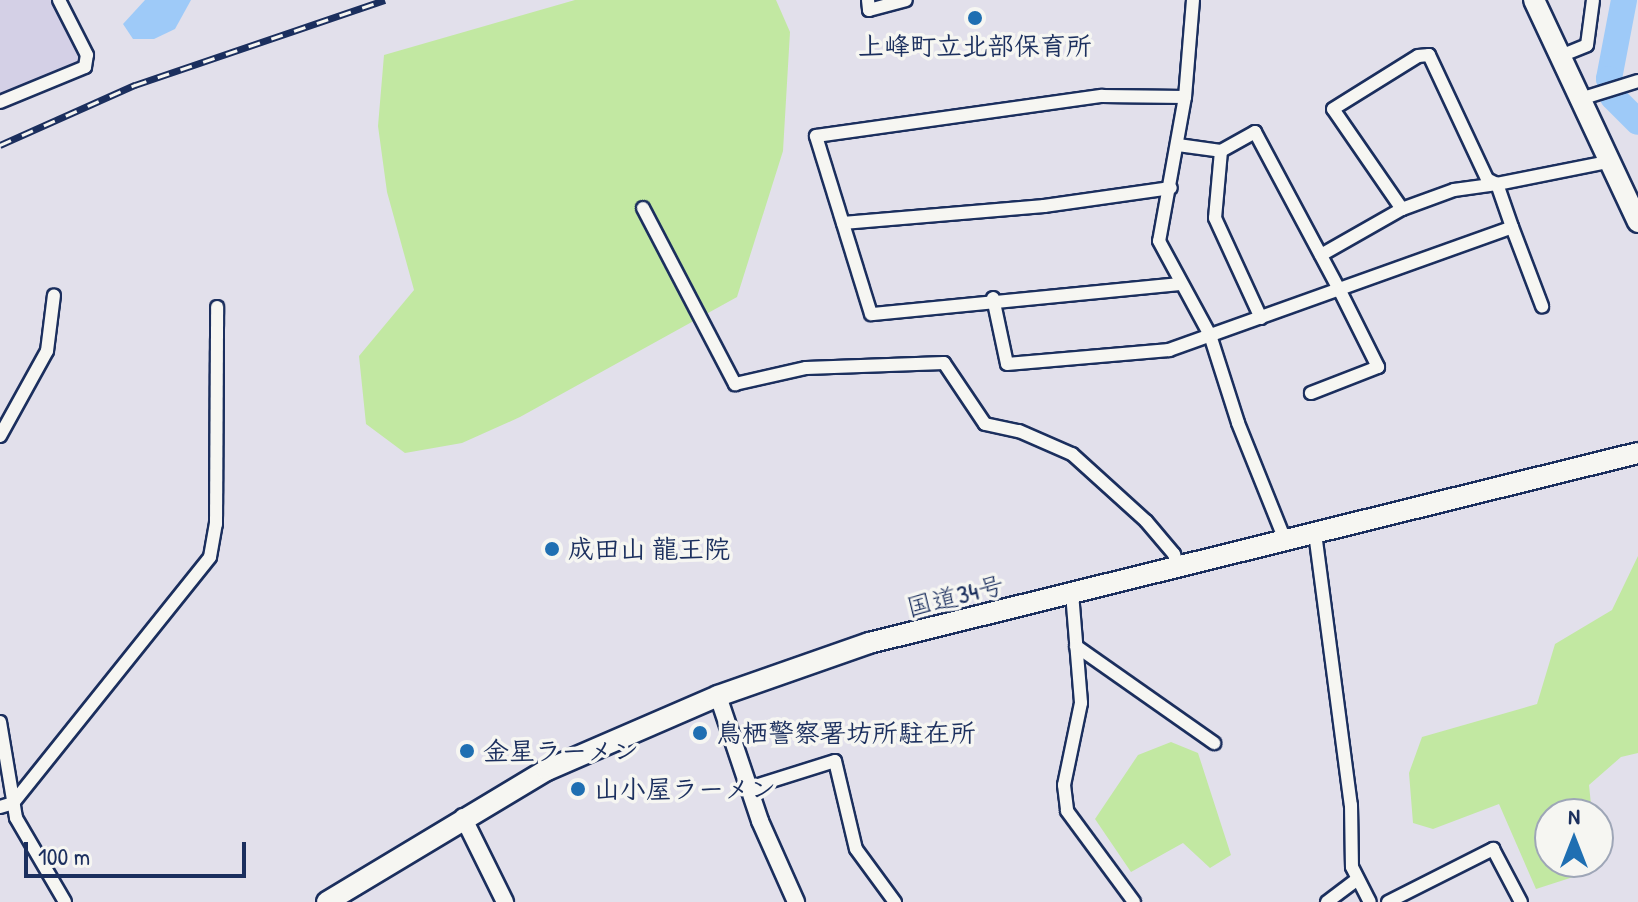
<!DOCTYPE html>
<meta charset="utf-8">
<style>
body{margin:0}
#map{position:relative;width:1638px;height:902px;overflow:hidden;background:#e2e0eb;font-family:"Patrick Hand","Klee One",sans-serif}
div>[style]{position:absolute}
.built>*{inset:0;background:#d4d0e6}
.green>*{inset:0;background:#c2e8a2}
.water>*{inset:0;background:#9ecaf8}
.river>*{height:26px;margin:-13px;padding:0 13px;transform-origin:13px;border-radius:13px;background:#9ecaf8}
.roads{filter:drop-shadow(2px 0 #1b2f5e) drop-shadow(-2px 0 #1b2f5e) drop-shadow(0 2px #1b2f5e) drop-shadow(0 -2px #1b2f5e)}
.minor>*{height:12px;margin:-6px;padding:0 6px;transform-origin:6px;border-radius:6px;background:#f6f6f2}
.tertiary>*{height:16px;margin:-8px;padding:0 8px;transform-origin:8px;border-radius:8px;background:#f6f6f2}
.primary>*{height:20px;margin:-10px;padding:0 10px;transform-origin:10px;border-radius:10px;background:#f6f6f2}
.trunk>*{height:20px;margin:-10px;padding:0 10px;transform-origin:10px;border-radius:10px;background:#f6f6f2}
.rail>*{height:7px;margin-top:-3.5px;transform-origin:0;background:repeating-linear-gradient(90deg,#f6f6f2 0 12px,#1b2f5e 0 24px);box-sizing:border-box;border-block:2px solid #1b2f5e}
.dots>*{width:22px;height:22px;translate:-50% -50%;box-sizing:border-box;border:4px solid #f6f6f2;border-radius:50%}
span{translate:-50% -50%;white-space:nowrap;text-align:center;line-height:1.15;-webkit-text-stroke:7px #f6f6f2;paint-order:stroke}
.poi-label{font-size:26px;color:#1b2f5e;font-weight:700}
.left{translate:0 -50%;text-align:left}
.street-label{font-size:26px;color:#1b2f5e}
.north{position:absolute;left:1534px;top:798px;width:80px;height:80px;box-sizing:border-box;background:#f6f6f2;border:2px solid #9ea6b7;border-radius:50%;rotate:0deg;font-size:22px;font-weight:700;line-height:32px;text-align:center;color:#1b2f5e}
.north::after{content:'';display:block;margin:auto;width:28px;height:36px;background:#1f6fb2;clip-path:polygon(50% 0,100% 100%,50% 72%,0 100%)}
.scale{position:absolute;left:24px;top:842px;width:222px;height:36px;box-sizing:border-box;border:4px solid #1b2f5e;border-top:0;padding-left:10px;font-size:24px;line-height:28px;white-space:nowrap;color:#1b2f5e;-webkit-text-stroke:6px #f6f6f2;paint-order:stroke}
</style>
<div id="map">
<div class="built">
<div style="clip-path:polygon(0 0,52px 0,82px 59px,0 94px)"></div>
</div>
<div class="green">
<div style="clip-path:polygon(575px 0,776px 0,790px 32px,783px 151px,737px 297px,520px 417px,462px 443px,405px 453px,366px 424px,359px 356px,414px 290px,387px 192px,378px 126px,384px 55px)"></div>
<div style="clip-path:polygon(1638px 556px,1638px 753px,1621px 757px,1589px 785px,1592px 814px,1550px 814px,1550px 862px,1597px 862px,1598px 869px,1536px 889px,1499px 804px,1433px 829px,1413px 823px,1409px 773px,1422px 737px,1537px 704px,1555px 644px,1612px 610px)"></div>
<div style="clip-path:polygon(1171px 742px,1198px 753px,1231px 855px,1210px 868px,1183px 843px,1131px 872px,1095px 819px,1138px 755px)"></div>
</div>
<div class="water">
<div style="clip-path:polygon(145px 0,191px 0,175px 29px,154px 39px,133px 39px,123px 24px)"></div>
</div>
<div class="river">
<div style="left:1624px;top:0;width:80px;rotate:100.8deg"></div>
<div style="left:1609px;top:79px;width:18px;rotate:77deg"></div>
<div style="left:1613px;top:97px;width:35px;rotate:45deg"></div>
</div>
<div class="roads">
<div class="minor">
<div style="left:868px;top:0;width:10px;rotate:84deg"></div>
<div style="left:869px;top:10px;width:38px;rotate:-15deg"></div>
<div style="left:1193px;top:0;width:97px;rotate:94.7deg"></div>
<div style="left:1185px;top:97px;width:146px;rotate:100.2deg"></div>
<div style="left:1159px;top:241px;width:107px;rotate:61.5deg"></div>
<div style="left:1210px;top:335px;width:92px;rotate:72.3deg"></div>
<div style="left:1238px;top:423px;width:126px;rotate:68.1deg"></div>
<div style="left:1558px;top:57px;width:31px;rotate:-22deg"></div>
<div style="left:1587px;top:45px;width:45px;rotate:-82.4deg"></div>
<div style="left:1577px;top:100px;width:64px;rotate:-17.3deg"></div>
<div style="left:0;top:102px;width:92px;rotate:-22.4deg"></div>
<div style="left:85px;top:67px;width:12px;rotate:-81deg"></div>
<div style="left:87px;top:55px;width:62px;rotate:-117deg"></div>
<div style="left:1178px;top:145px;width:43px;rotate:7.9deg"></div>
<div style="left:1221px;top:151px;width:39px;rotate:-29deg"></div>
<div style="left:1255px;top:132px;width:180px;rotate:61.9deg"></div>
<div style="left:1340px;top:291px;width:85px;rotate:63.4deg"></div>
<div style="left:1378px;top:367px;width:72px;rotate:158.8deg"></div>
<div style="left:1221px;top:151px;width:67px;rotate:95.1deg"></div>
<div style="left:1215px;top:218px;width:110px;rotate:65.3deg"></div>
<div style="left:643px;top:208px;width:199px;rotate:62.4deg"></div>
<div style="left:735px;top:384px;width:73px;rotate:-12.7deg"></div>
<div style="left:806px;top:368px;width:138px;rotate:-2.1deg"></div>
<div style="left:944px;top:363px;width:73px;rotate:56.1deg"></div>
<div style="left:985px;top:424px;width:35px;rotate:12deg"></div>
<div style="left:1019px;top:431px;width:58px;rotate:23.5deg"></div>
<div style="left:1072px;top:454px;width:100px;rotate:42.2deg"></div>
<div style="left:1146px;top:521px;width:43px;rotate:49.7deg"></div>
<div style="left:1174px;top:554px;width:14px;rotate:73deg"></div>
<div style="left:1402px;top:209px;width:121px;rotate:-124.6deg"></div>
<div style="left:1333px;top:109px;width:100px;rotate:-31.9deg"></div>
<div style="left:1418px;top:56px;width:11px;rotate:-5deg"></div>
<div style="left:1429px;top:55px;width:137px;rotate:64.9deg"></div>
<div style="left:1487px;top:179px;width:11px;rotate:27deg"></div>
<div style="left:843px;top:223px;width:202px;rotate:-4.8deg"></div>
<div style="left:1044px;top:206px;width:128px;rotate:-8.1deg"></div>
<div style="left:1512px;top:227px;width:85px;rotate:69.2deg"></div>
<div style="left:1321px;top:255px;width:93px;rotate:-29.6deg"></div>
<div style="left:1402px;top:209px;width:55px;rotate:-20.1deg"></div>
<div style="left:1454px;top:190px;width:43px;rotate:-7.9deg"></div>
<div style="left:1179px;top:284px;width:309px;rotate:174.4deg"></div>
<div style="left:871px;top:314px;width:186px;rotate:-107.2deg"></div>
<div style="left:816px;top:136px;width:289px;rotate:-8deg"></div>
<div style="left:1102px;top:96px;width:83px;rotate:0.7deg"></div>
<div style="left:993px;top:298px;width:67px;rotate:78deg"></div>
<div style="left:1007px;top:364px;width:163px;rotate:-4.9deg"></div>
<div style="left:1169px;top:350px;width:364px;rotate:-19.7deg"></div>
<div style="left:1512px;top:227px;width:46px;rotate:-109.2deg"></div>
<div style="left:1497px;top:184px;width:112px;rotate:-11.3deg"></div>
<div style="left:0;top:436px;width:97px;rotate:-61.1deg"></div>
<div style="left:47px;top:351px;width:56px;rotate:-82.9deg"></div>
<div style="left:1315px;top:533px;width:274px;rotate:82.5deg"></div>
<div style="left:1351px;top:805px;width:62px;rotate:89.1deg"></div>
<div style="left:1352px;top:867px;width:39px;rotate:63deg"></div>
<div style="left:1072px;top:593px;width:110px;rotate:85.3deg"></div>
<div style="left:1081px;top:703px;width:84px;rotate:101.7deg"></div>
<div style="left:1064px;top:785px;width:26px;rotate:83deg"></div>
<div style="left:1067px;top:811px;width:113px;rotate:53.6deg"></div>
<div style="left:1076px;top:646px;width:169px;rotate:35.1deg"></div>
<div style="left:0;top:722px;width:97px;rotate:80.5deg"></div>
<div style="left:16px;top:818px;width:97px;rotate:59.7deg"></div>
<div style="left:749px;top:788px;width:90px;rotate:-17.4deg"></div>
<div style="left:835px;top:761px;width:90px;rotate:76.6deg"></div>
<div style="left:856px;top:849px;width:66px;rotate:53.7deg"></div>
<div style="left:0;top:807px;width:14px;rotate:-17deg"></div>
<div style="left:13px;top:803px;width:315px;rotate:-51.3deg"></div>
<div style="left:210px;top:557px;width:34px;rotate:-80deg"></div>
<div style="left:216px;top:524px;width:217px;rotate:-89.7deg"></div>
<div style="left:1327px;top:902px;width:36px;rotate:-37deg"></div>
<div style="left:1388px;top:902px;width:118px;rotate:-26.8deg"></div>
<div style="left:1493px;top:849px;width:60px;rotate:62.2deg"></div>
</div>
<div class="tertiary">
<div style="left:718px;top:696px;width:132px;rotate:71.4deg"></div>
<div style="left:760px;top:821px;width:89px;rotate:66deg"></div>
<div style="left:463px;top:817px;width:95px;rotate:63.7deg"></div>
</div>
<div class="primary">
<div style="left:1534px;top:0;width:245px;rotate:64.9deg"></div>
</div>
<div class="trunk">
<div style="left:327px;top:902px;width:257px;rotate:-31deg"></div>
<div style="left:547px;top:770px;width:186px;rotate:-23.4deg"></div>
<div style="left:718px;top:696px;width:160px;rotate:-19.3deg"></div>
<div style="left:869px;top:643px;width:792px;rotate:-13.88deg"></div>
</div>
</div>
<div class="rail">
<div style="left:0;top:145px;width:148px;rotate:-24deg"></div>
<div style="left:135px;top:85px;width:264px;rotate:-18.8deg"></div>
</div>
<div class="dots">
<div style="left:975px;top:18px;background:#1f6fb2"></div>
<div style="left:552px;top:549px;background:#1f6fb2"></div>
<div style="left:700px;top:733px;background:#1f6fb2"></div>
<div style="left:467px;top:751px;background:#1f6fb2"></div>
<div style="left:578px;top:789px;background:#1f6fb2"></div>
</div>
<div class="poi-label">
<span style="left:975px;top:46px">上峰町立北部保育所</span>
<span class="left" style="left:568px;top:549px">成田山 龍王院</span>
<span class="left" style="left:716px;top:733px">鳥栖警察署坊所駐在所</span>
<span class="left" style="left:483px;top:751px">金星ラーメン</span>
<span class="left" style="left:594px;top:789px">山小屋ラーメン</span>
</div>
<div class="street-label">
<span style="left:955px;top:596px;rotate:-14deg">国道34号</span>
</div>
<div class="north">N</div>
<div class="scale">100 m</div>
</div>
